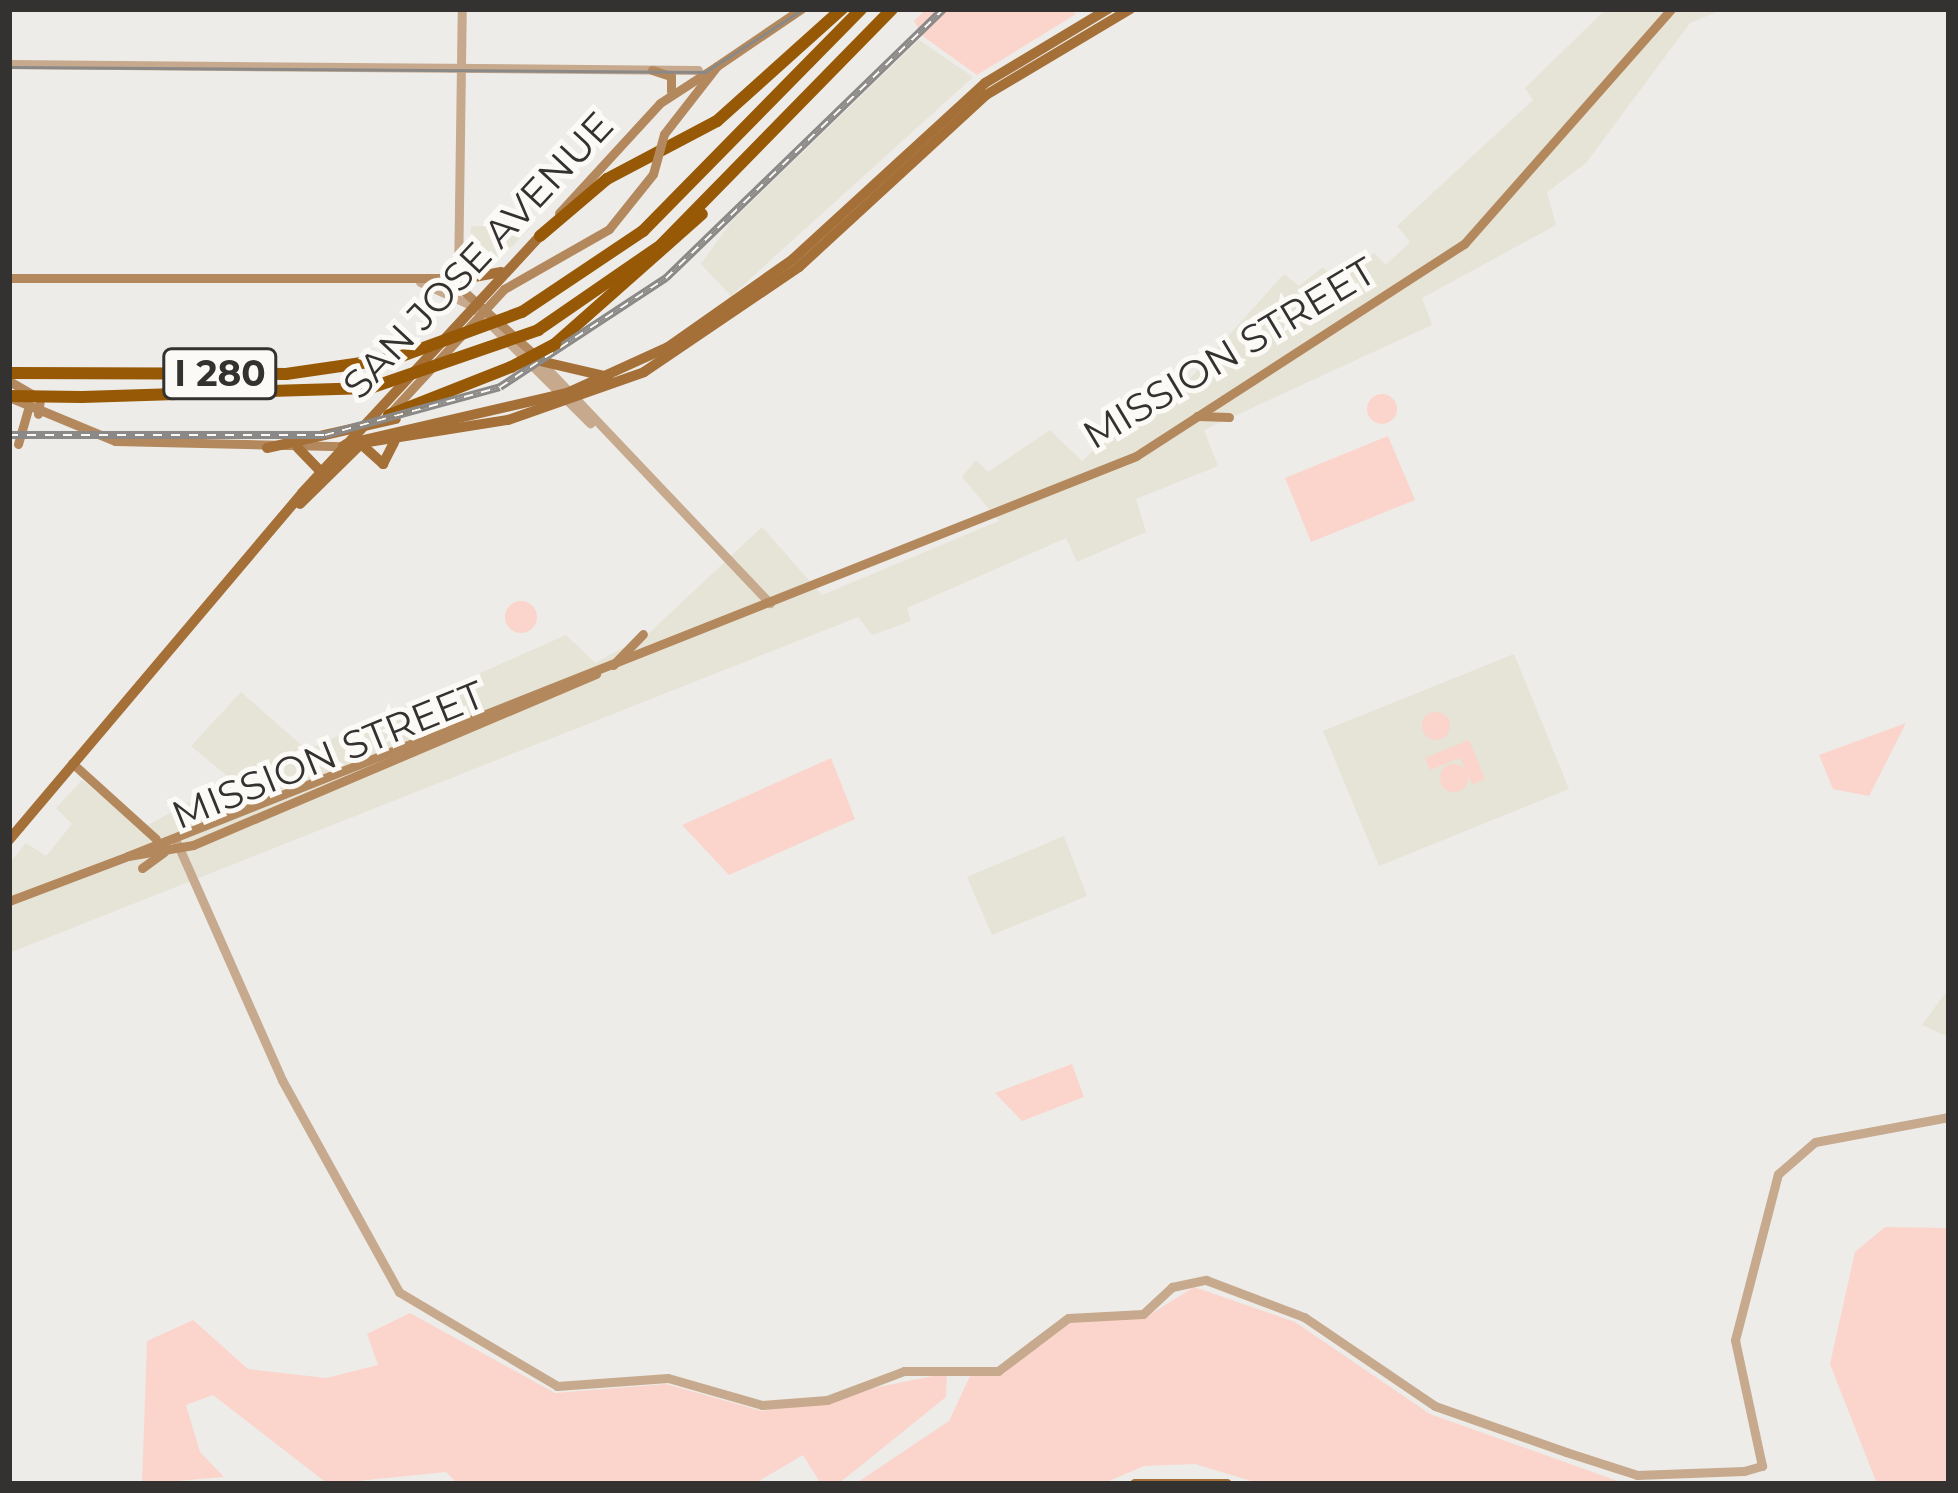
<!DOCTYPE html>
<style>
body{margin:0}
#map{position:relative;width:1958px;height:1493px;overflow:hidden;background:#edece8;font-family:Montserrat,sans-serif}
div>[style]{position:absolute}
.built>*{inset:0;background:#e6e3d7}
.green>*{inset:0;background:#fbd5cc}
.round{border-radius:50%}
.tertiary>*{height:9px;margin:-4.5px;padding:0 4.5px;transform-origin:4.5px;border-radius:4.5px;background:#c7a98d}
.secondary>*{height:9px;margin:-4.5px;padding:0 4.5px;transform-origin:4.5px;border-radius:4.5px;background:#b4885d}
.primary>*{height:10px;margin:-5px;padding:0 5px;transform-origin:5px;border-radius:5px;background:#a56f38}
.motorway>*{height:12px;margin:-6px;padding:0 6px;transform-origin:6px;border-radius:6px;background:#975906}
.tram>*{height:3px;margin:-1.5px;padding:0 1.5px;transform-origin:1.5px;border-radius:1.5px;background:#8a8987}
.rail>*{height:8px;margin-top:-4px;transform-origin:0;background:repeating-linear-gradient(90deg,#fbfaf6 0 9px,#8a8987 0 18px);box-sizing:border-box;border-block:3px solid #8a8987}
.secondary-bridge>*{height:9px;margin:-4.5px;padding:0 4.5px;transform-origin:4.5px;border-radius:4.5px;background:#b4885d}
.motorway-bridge>*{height:12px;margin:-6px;padding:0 6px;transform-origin:6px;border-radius:6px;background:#975906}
span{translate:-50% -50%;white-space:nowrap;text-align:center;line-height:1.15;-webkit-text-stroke:10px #fbfaf6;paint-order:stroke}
.shield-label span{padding:3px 9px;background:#fbfaf6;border:3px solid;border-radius:9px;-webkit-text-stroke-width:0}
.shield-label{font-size:36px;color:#333231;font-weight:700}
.street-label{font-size:39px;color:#333231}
.frame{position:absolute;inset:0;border:12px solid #333231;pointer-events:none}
</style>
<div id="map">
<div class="built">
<div style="clip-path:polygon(1606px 9px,1724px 9px,1690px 23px,1586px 163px,1547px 192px,1556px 225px,1422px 298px,1432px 325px,1204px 430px,1218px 466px,1136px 499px,1146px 532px,1077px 562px,1066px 538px,907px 608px,911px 621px,872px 635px,858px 617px,9px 953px,9px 864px,26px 843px,46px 856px,72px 824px,56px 808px,82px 780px,141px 829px,231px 779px,191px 746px,241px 692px,307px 750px,566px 635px,595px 663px,648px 634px,762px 527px,822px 595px,999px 521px,962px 477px,976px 460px,988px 472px,1050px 430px,1082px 461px,1177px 373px,1187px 382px,1284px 274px,1299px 286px,1323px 267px,1334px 278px,1347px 264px,1355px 271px,1374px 253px,1386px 265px,1410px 242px,1397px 226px,1533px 100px,1525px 88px)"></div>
<div style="clip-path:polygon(919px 40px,973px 77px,731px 296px,701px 264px,731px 222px)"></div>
<div style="clip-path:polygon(471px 226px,531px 227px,494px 264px,470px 263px)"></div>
<div style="clip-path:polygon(1514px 654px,1569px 789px,1379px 866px,1323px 731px)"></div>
<div style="clip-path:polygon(1064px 836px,1087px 896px,992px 935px,967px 877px)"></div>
<div style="clip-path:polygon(1949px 988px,1949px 1037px,1922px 1025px)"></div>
</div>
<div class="green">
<div style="clip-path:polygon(926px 9px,1071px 9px,1076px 14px,977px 75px,924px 37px,914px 21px)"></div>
<div class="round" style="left:1367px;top:394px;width:30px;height:30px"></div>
<div style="clip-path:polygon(1388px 436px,1415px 500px,1311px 542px,1285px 478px)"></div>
<div class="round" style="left:505px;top:601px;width:32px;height:32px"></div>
<div class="round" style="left:1422px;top:712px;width:28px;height:28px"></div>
<div style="clip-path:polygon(1906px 723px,1869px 796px,1833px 789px,1819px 755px)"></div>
<div style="clip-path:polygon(1469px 740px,1485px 779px,1472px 785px,1460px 758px,1430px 770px,1425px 758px)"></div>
<div style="clip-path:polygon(831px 758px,855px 819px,729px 875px,682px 825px)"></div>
<div class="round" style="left:1440px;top:764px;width:28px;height:28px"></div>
<div style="clip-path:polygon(1072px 1064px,1084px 1097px,1022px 1121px,995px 1093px)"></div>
<div style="clip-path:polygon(1885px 1227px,1949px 1228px,1949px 1484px,1877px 1484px,1830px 1364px,1855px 1252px)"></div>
<div style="clip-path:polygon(1194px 1287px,1295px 1322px,1430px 1414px,1626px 1484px,1261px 1484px,1195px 1464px,1144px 1466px,1102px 1484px,855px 1484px,949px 1421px,970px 1376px,999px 1376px,1073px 1320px,1146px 1317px)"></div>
<div style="clip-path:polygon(410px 1313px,555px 1393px,666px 1384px,762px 1411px,947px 1373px,946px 1397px,838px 1484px,821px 1484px,803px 1455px,754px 1484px,458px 1484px,446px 1472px,328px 1484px,213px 1395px,186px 1405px,200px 1452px,224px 1477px,142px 1484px,147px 1341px,193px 1320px,248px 1369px,326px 1378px,378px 1365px,367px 1334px)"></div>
</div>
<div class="tertiary">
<div style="left:9px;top:64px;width:689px;rotate:0.5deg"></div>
<div style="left:458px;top:280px;width:271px;rotate:-89.2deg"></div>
<div style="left:420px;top:282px;width:56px;rotate:24.3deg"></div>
<div style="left:471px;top:305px;width:168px;rotate:44.8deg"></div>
<div style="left:540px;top:361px;width:334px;rotate:46.5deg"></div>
<div style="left:177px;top:843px;width:259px;rotate:66.1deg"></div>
<div style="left:282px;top:1080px;width:242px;rotate:61.1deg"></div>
<div style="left:399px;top:1292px;width:184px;rotate:30.7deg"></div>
<div style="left:557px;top:1386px;width:111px;rotate:-4.1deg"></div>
<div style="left:668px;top:1378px;width:98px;rotate:16deg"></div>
<div style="left:762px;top:1405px;width:65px;rotate:-4.4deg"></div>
<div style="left:827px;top:1400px;width:82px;rotate:-20.6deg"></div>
<div style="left:904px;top:1371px;width:94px"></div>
<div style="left:998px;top:1371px;width:88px;rotate:-37.1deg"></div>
<div style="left:1068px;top:1318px;width:75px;rotate:-3.1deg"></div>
<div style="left:1143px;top:1314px;width:40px;rotate:-43deg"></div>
<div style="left:1172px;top:1287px;width:35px;rotate:-12deg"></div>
<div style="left:1206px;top:1280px;width:105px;rotate:20.7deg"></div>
<div style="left:1304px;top:1317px;width:158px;rotate:34.2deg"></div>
<div style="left:1435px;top:1406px;width:139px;rotate:19.3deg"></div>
<div style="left:1566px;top:1452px;width:75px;rotate:17.9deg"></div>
<div style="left:1637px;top:1475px;width:107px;rotate:-2.1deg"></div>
<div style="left:1744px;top:1471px;width:19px;rotate:-16deg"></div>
<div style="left:1762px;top:1466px;width:129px;rotate:-102.1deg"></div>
<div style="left:1735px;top:1340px;width:171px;rotate:-75.5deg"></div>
<div style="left:1778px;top:1174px;width:49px;rotate:-40.9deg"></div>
<div style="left:1815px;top:1142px;width:136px;rotate:-10.6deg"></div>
</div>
<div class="secondary">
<div style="left:652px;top:70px;width:20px;rotate:18deg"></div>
<div style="left:671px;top:76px;width:15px;rotate:90deg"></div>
<div style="left:664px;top:134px;width:86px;rotate:-52.1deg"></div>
<div style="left:717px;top:66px;width:102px;rotate:-34.2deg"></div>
<div style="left:559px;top:213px;width:149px;rotate:-47.4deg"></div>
<div style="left:660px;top:103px;width:68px;rotate:-33deg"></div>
<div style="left:9px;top:278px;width:440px"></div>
<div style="left:449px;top:278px;width:118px;rotate:41.9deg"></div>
<div style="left:9px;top:381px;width:36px;rotate:30deg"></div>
<div style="left:40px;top:399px;width:15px;rotate:98deg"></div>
<div style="left:9px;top:397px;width:115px;rotate:22.5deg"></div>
<div style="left:115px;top:441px;width:228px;rotate:1.3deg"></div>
<div style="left:391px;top:412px;width:167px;rotate:-47.4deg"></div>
<div style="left:504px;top:289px;width:121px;rotate:-29.7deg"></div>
<div style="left:609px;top:229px;width:70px;rotate:-51.3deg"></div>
<div style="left:1197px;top:416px;width:32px;rotate:2deg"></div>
<div style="left:18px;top:444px;width:37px;rotate:-74deg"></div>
<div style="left:613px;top:665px;width:43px;rotate:-45.9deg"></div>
<div style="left:72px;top:763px;width:113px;rotate:42.1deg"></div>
<div style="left:128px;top:856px;width:1084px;rotate:-21.64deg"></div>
<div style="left:1136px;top:456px;width:391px;rotate:-32.9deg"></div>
<div style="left:1464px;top:244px;width:313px;rotate:-48.6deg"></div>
<div style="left:142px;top:868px;width:27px;rotate:-36deg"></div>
<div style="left:9px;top:901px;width:127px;rotate:-20.7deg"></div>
<div style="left:128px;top:856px;width:66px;rotate:-9.6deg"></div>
<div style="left:193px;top:845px;width:438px;rotate:-23deg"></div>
</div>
<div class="primary">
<div style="left:458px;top:280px;width:44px;rotate:-10.5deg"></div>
<div style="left:540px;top:361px;width:70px;rotate:13.2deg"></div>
<div style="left:346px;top:444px;width:227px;rotate:-13deg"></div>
<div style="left:567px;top:393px;width:111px;rotate:-24.5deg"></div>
<div style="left:668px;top:347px;width:153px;rotate:-35.1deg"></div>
<div style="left:793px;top:259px;width:260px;rotate:-42.5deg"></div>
<div style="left:985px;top:83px;width:144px;rotate:-31deg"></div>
<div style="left:361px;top:444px;width:30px;rotate:42deg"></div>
<div style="left:383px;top:464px;width:25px;rotate:-63deg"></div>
<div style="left:343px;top:446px;width:167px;rotate:-9deg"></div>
<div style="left:508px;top:420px;width:144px;rotate:-19.4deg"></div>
<div style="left:644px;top:372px;width:187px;rotate:-34.1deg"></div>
<div style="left:799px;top:267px;width:254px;rotate:-42.6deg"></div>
<div style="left:986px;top:95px;width:168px;rotate:-30.8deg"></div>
<div style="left:267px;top:448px;width:132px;rotate:-12.7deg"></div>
<div style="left:298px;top:448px;width:33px;rotate:46deg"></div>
<div style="left:300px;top:504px;width:86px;rotate:-44.5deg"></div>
<div style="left:9px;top:840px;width:454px;rotate:-49.8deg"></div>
<div style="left:302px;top:493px;width:350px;rotate:-47.2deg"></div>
<div style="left:1135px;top:1484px;width:92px"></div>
</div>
<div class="motorway">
<div style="left:540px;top:236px;width:88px;rotate:-40.4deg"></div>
<div style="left:607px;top:179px;width:124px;rotate:-27.8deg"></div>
<div style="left:717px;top:121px;width:168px;rotate:-41.9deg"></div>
<div style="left:522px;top:312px;width:146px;rotate:-33.8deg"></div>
<div style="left:643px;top:231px;width:311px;rotate:-45.5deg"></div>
<div style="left:538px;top:330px;width:150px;rotate:-34.6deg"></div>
<div style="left:661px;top:245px;width:330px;rotate:-45.6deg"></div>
<div style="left:555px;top:344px;width:196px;rotate:-41.5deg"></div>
<div style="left:9px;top:373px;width:277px;rotate:0.2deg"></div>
<div style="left:286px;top:374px;width:111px;rotate:-8.3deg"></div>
<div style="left:82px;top:397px;width:288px;rotate:-1.8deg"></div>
<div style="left:389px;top:415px;width:131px;rotate:-21.5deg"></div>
</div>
<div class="tram">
<div style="left:9px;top:67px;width:696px;rotate:0.41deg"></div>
<div style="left:705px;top:72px;width:117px;rotate:-32.7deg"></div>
</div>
<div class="rail">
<div style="left:9px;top:435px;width:316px"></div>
<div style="left:325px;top:435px;width:181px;rotate:-15.3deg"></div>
<div style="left:500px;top:387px;width:199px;rotate:-33.3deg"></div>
<div style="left:666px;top:278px;width:387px;rotate:-44.1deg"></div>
</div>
<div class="secondary-bridge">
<div style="left:653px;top:174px;width:41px;rotate:-74.6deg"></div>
</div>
<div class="motorway-bridge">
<div style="left:396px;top:358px;width:134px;rotate:-20.1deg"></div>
<div style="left:511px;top:367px;width:50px;rotate:-27.6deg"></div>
<div style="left:370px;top:388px;width:178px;rotate:-19deg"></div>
<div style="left:9px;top:396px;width:73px;rotate:0.8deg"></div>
</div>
<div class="shield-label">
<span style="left:220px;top:374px">I 280</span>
</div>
<div class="street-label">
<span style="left:478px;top:255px;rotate:-47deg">SAN JOSE AVENUE</span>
<span style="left:1229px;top:353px;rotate:-31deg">MISSION STREET</span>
<span style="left:328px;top:755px;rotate:-22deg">MISSION STREET</span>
</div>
<div class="frame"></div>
</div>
